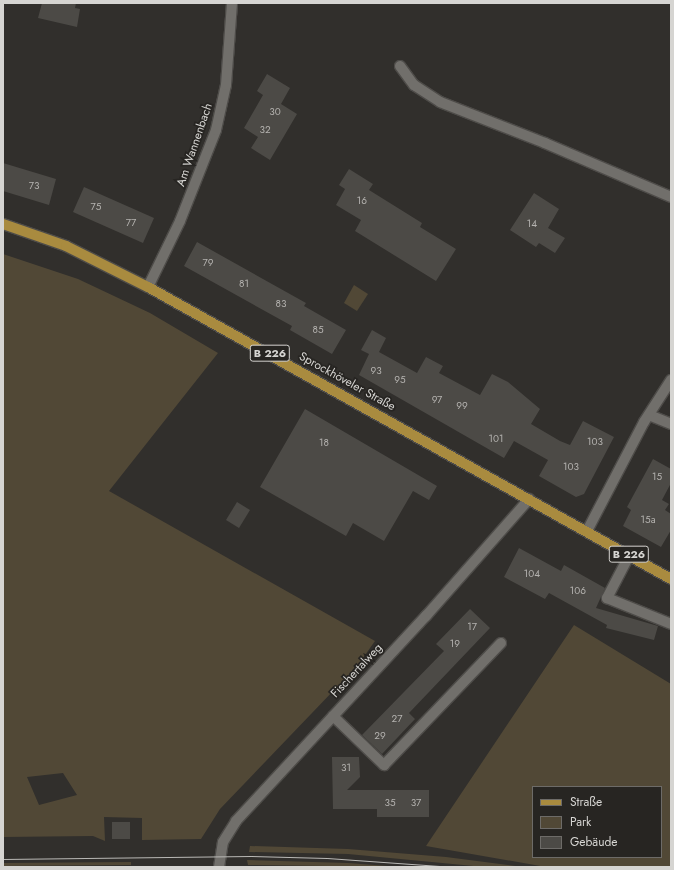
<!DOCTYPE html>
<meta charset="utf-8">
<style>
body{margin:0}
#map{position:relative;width:674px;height:870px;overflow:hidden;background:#312f2c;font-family:Jost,sans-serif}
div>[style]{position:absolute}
.green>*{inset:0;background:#514836}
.building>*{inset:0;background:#4c4a46}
.roads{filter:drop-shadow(1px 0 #4e4c49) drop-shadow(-1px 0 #4e4c49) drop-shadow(0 1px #4e4c49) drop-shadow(0 -1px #4e4c49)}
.service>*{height:10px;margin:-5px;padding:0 5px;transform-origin:5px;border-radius:5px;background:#716f6b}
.minor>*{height:10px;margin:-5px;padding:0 5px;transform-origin:5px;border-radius:5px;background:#716f6b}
.primary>*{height:10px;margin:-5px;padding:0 5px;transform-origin:5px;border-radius:5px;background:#a98b3f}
.tram>*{height:1px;margin:-0.5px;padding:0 0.5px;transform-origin:0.5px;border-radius:0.5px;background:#bab9b6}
span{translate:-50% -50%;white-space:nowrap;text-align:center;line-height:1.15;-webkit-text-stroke:3.5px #272522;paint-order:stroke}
.number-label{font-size:10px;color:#b4b2af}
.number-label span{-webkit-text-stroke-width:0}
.shield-label span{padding:1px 3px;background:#272522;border:1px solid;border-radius:3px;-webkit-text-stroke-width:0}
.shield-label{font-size:11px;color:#d6d5d2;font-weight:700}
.street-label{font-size:12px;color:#d6d5d2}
.frame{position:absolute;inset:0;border:4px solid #d6d5d2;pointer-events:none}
.legend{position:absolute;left:532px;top:786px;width:130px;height:72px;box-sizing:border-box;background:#272522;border:1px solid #6d6b68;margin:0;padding:5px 7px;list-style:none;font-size:12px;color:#d6d5d2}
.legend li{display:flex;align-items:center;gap:8px;height:20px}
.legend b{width:20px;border:1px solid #6d6b68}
</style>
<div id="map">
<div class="green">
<div style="clip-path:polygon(evenodd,3px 254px,78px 279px,150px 313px,218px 353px,109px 491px,375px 641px,358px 665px,220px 809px,201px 839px,142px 840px,142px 818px,104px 817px,105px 841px,93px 836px,3px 837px,3px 254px,63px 773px,77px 795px,39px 805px,27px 777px,63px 773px)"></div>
<div style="clip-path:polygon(354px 285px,368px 294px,357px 311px,344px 303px)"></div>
<div style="clip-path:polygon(evenodd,574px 625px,671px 684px,671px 867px,546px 867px,426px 846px,574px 625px,533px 787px,661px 787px,661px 857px,533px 857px,533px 787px)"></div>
<div style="clip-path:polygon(250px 846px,348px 849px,446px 857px,523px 867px,484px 867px,348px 854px,249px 852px)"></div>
<div style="clip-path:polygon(247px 860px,348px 863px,401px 867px,248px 865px)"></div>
<div style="clip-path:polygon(131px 862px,131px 865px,3px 866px,3px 863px)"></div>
</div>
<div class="building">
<div style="clip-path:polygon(42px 3px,76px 3px,75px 8px,80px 9px,77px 27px,38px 18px)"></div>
<div style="clip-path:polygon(267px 74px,290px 88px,281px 104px,297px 114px,270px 160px,251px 148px,258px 137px,244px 128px,263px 95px,257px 91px)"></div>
<div style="clip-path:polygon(3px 163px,56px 179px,49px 205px,3px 191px)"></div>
<div style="clip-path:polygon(349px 169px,373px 184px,369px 190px,422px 223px,420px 227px,456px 249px,436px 281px,355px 231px,361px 220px,336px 205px,345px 189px,339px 185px)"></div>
<div style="clip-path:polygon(84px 187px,154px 218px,143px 243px,73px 212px)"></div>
<div style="clip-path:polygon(534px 193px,559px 209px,548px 228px,565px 238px,555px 253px,539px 243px,536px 247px,510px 230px)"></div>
<div style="clip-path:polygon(197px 242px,306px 303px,304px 306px,346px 330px,332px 354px,290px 330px,292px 326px,184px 266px)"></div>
<div style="clip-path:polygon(372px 330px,386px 338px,379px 352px,417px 373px,426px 357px,443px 366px,439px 373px,480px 395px,492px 374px,508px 382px,540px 409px,531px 424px,560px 441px,570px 445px,583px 421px,614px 437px,584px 494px,576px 497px,539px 476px,548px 460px,514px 441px,504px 458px,359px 375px,369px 354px,361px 350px)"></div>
<div style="clip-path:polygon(305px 409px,437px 486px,429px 500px,413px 491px,384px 541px,353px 523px,346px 536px,260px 487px)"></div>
<div style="clip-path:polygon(653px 459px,671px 469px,671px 483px,662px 500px,669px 504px,665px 510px,671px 514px,671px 530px,661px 547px,623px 526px,631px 510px,627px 507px)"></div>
<div style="clip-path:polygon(237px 502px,250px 510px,239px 528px,226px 520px)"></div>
<div style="clip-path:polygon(519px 548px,561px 571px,564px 565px,605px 588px,596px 608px,658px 626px,654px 640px,606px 628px,607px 625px,549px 593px,545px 599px,504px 577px)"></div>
<div style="clip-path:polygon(470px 609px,490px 628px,409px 713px,415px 719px,382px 754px,362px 735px,444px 651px,436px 644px)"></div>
<div style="clip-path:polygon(332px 757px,359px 757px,360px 777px,347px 790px,429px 790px,429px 817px,377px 817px,377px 809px,333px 809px)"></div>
<div style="clip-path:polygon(112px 822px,130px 822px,130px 839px,112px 839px)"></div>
</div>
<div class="roads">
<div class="service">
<div style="left:400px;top:66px;width:24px;rotate:54deg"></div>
<div style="left:414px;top:85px;width:31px;rotate:33deg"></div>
<div style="left:440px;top:102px;width:113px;rotate:21.3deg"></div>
<div style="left:545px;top:143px;width:137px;rotate:23.2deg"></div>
<div style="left:649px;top:415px;width:24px;rotate:22deg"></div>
<div style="left:587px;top:531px;width:123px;rotate:-62.4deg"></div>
<div style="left:644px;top:422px;width:50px;rotate:-57.3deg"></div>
<div style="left:630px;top:554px;width:50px;rotate:117.6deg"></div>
<div style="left:607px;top:598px;width:69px;rotate:22.1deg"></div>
<div style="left:333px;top:716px;width:71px;rotate:43.9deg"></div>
<div style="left:384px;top:765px;width:169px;rotate:-46.2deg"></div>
</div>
<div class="minor">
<div style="left:148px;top:287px;width:73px;rotate:-64.1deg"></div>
<div style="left:180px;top:221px;width:98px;rotate:-68.4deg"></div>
<div style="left:216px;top:130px;width:46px;rotate:-77.5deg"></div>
<div style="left:226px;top:85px;width:82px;rotate:-85.8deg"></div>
<div style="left:219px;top:867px;width:25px;rotate:-81deg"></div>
<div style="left:223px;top:842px;width:25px;rotate:-58deg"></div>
<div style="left:236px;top:821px;width:280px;rotate:-47.2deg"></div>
<div style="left:426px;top:616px;width:156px;rotate:-48.6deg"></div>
</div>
<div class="primary">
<div style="left:3px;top:224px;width:67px;rotate:19.2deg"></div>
<div style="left:66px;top:246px;width:92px;rotate:26.6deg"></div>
<div style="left:148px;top:287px;width:599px;rotate:29.18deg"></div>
</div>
</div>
<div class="tram">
<div style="left:3px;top:859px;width:248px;rotate:-0.7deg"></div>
<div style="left:251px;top:856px;width:76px;rotate:1.5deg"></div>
<div style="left:327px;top:858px;width:127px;rotate:4.1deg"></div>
</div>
<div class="number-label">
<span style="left:275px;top:112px">30</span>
<span style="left:265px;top:130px">32</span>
<span style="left:34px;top:186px">73</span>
<span style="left:362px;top:201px">16</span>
<span style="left:96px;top:207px">75</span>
<span style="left:131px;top:223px">77</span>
<span style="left:532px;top:224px">14</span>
<span style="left:208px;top:263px">79</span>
<span style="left:244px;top:284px">81</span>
<span style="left:281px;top:304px">83</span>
<span style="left:318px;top:330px">85</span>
<span style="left:376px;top:371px">93</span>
<span style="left:400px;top:380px">95</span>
<span style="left:437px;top:400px">97</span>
<span style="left:462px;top:406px">99</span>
<span style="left:496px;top:439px">101</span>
<span style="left:595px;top:442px">103</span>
<span style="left:324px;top:443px">18</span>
<span style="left:571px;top:467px">103</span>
<span style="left:657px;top:477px">15</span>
<span style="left:648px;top:520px">15a</span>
<span style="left:532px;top:574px">104</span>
<span style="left:578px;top:591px">106</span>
<span style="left:472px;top:627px">17</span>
<span style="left:455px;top:644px">19</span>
<span style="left:397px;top:719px">27</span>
<span style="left:380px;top:736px">29</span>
<span style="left:346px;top:768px">31</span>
<span style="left:390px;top:803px">35</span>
<span style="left:416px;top:803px">37</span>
</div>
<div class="shield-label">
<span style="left:270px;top:353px">B 226</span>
<span style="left:629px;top:554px">B 226</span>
</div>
<div class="street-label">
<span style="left:195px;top:145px;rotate:-71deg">Am Wannenbach</span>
<span style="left:347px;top:382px;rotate:29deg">Sprockhöveler Straße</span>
<span style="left:357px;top:671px;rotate:-47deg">Fischertalweg</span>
</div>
<div class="frame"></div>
<ul class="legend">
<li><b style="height:5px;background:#a98b3f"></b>Straße</li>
<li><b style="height:11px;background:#514836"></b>Park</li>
<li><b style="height:11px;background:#4c4a46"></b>Gebäude</li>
</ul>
</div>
